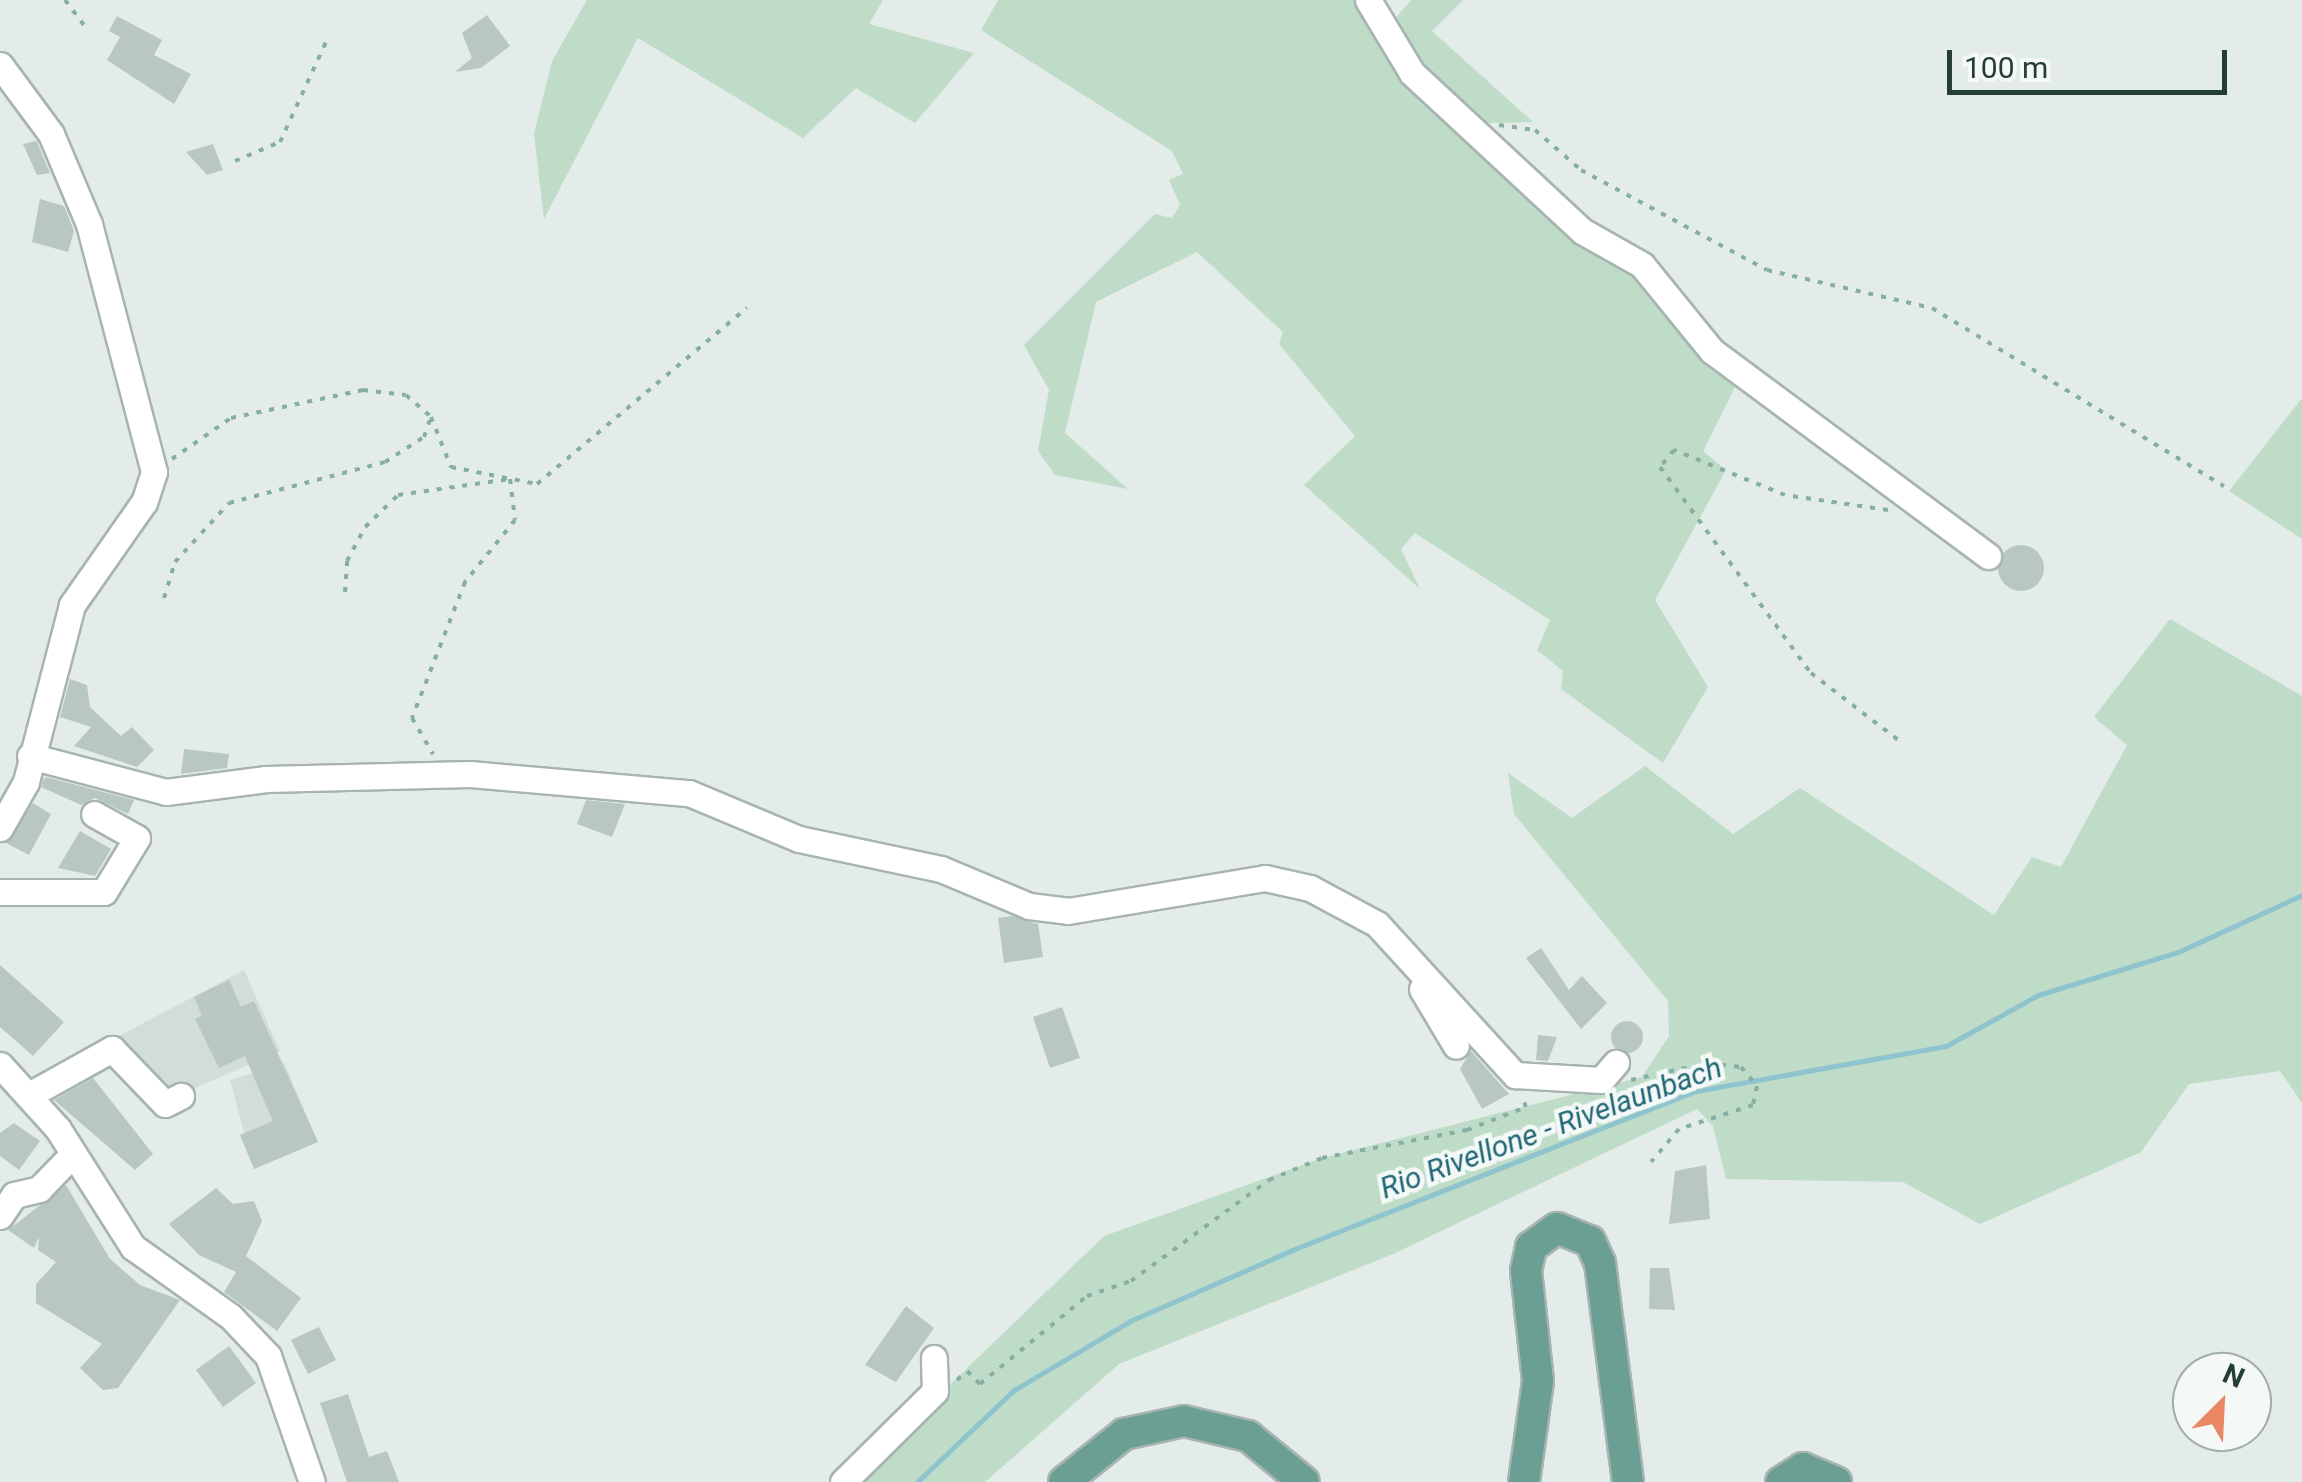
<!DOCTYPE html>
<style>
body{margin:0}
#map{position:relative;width:2302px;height:1482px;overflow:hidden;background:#e4ece9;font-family:Roboto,sans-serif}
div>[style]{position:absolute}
.built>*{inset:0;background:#d2dcd8}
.green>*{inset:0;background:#bedcc7}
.stream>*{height:5px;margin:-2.5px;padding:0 2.5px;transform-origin:2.5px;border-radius:2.5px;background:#8fc4ce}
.building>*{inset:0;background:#b9c7c2}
.round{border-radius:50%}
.path>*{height:4px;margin-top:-2px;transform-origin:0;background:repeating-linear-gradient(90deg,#86aea2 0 5px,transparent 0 13px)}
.roads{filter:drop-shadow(2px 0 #a7b4b0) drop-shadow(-2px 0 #a7b4b0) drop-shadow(0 2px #a7b4b0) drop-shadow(0 -2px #a7b4b0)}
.minor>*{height:25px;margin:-12.5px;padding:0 12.5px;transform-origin:12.5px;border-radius:12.5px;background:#fff}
.major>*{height:30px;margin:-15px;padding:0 15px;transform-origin:15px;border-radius:15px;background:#6b9f93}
span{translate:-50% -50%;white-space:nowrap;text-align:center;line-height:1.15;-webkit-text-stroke:9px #f4f9f7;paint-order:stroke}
.water-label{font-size:30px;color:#216776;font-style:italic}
.north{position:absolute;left:2172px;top:1352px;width:100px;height:100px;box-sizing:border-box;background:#f4f9f7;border:2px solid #a1aeaa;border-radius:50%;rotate:24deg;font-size:28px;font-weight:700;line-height:40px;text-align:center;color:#243d37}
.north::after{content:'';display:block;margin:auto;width:35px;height:45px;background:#ea8764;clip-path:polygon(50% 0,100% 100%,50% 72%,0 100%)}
.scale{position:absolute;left:1947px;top:50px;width:280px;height:45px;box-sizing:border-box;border:5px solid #243d37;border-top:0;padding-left:12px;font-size:30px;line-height:35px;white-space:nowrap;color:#243d37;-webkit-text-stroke:8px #f4f9f7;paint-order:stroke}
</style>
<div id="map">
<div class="built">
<div style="clip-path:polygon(244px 970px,280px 1051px,170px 1099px,117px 1037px)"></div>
<div style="clip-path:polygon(284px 1063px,318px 1142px,254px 1169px,230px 1080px)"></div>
</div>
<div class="green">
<div style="clip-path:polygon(587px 0,883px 0,869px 24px,974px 53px,915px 123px,856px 88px,803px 138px,638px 38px,544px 219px,534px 134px,552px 61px)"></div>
<div style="clip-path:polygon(998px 0,1361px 0,1393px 21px,1411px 0,1463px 0,1432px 31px,1533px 122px,1481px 123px,1743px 371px,1703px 451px,1726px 470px,1655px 600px,1708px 687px,1663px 763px,1561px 689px,1563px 671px,1537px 650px,1550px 620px,1415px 533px,1401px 549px,1420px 589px,1304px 485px,1355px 436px,1279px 344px,1283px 332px,1197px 252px,1096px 302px,1065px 433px,1128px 489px,1055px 475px,1038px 451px,1049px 390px,1024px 345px,1155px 214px,1172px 218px,1180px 205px,1169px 180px,1183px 174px,1172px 151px,981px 30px)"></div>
<div style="clip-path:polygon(2302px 398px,2302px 539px,2229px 491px)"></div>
<div style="clip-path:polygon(2170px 619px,2302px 696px,2302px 1103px,2280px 1071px,2189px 1084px,2141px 1152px,1980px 1224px,1903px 1182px,1726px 1179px,1713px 1126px,1697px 1109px,1393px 1254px,1119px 1364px,985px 1482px,849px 1482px,1104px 1236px,1322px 1158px,1642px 1077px,1669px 1036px,1668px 1001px,1514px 814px,1508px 773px,1572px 818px,1645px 766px,1733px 834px,1800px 788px,1994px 915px,2032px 857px,2061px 867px,2127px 745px,2094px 717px)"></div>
</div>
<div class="stream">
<div style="left:917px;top:1482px;width:134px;rotate:-43.5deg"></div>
<div style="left:1014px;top:1390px;width:135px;rotate:-30.7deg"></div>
<div style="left:1130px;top:1321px;width:182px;rotate:-23.6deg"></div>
<div style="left:1297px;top:1248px;width:429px;rotate:-21.5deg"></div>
<div style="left:1696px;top:1091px;width:254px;rotate:-10.2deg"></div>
<div style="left:1946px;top:1046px;width:105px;rotate:-29deg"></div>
<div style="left:2038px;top:995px;width:146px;rotate:-17.1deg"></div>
<div style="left:2178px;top:952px;width:136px;rotate:-24.7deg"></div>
</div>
<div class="building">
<div style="clip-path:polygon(487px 15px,510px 46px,481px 68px,455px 72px,472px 58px,462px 33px)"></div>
<div style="clip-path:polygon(117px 16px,162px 40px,154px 55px,191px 74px,174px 104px,107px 60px,120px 37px,109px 31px)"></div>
<div style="clip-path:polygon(36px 141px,37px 142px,50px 173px,37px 175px,23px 144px)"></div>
<div style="clip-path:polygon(213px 144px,223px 170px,207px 175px,186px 152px)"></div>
<div style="clip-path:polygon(40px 199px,64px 206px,74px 231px,68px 252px,32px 242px)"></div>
<div class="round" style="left:1998px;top:545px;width:46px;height:46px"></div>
<div style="clip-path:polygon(70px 679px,87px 685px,90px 707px,121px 736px,132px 727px,154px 750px,137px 767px,74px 746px,91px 727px,60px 717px)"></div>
<div style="clip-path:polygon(184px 749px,229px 754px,227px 768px,181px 774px)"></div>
<div style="clip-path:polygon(43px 780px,46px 777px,134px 800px,128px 814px,95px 798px,81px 805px,41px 787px)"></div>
<div style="clip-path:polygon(586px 800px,625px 804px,612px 837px,577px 824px)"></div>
<div style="clip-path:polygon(33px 803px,51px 814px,29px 855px,6px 843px)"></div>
<div style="clip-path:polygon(80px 831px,111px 849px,95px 876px,58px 868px)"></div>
<div style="clip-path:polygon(1012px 916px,1038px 924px,1043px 957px,1004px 963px,998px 918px)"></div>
<div style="clip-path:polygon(1541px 948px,1569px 990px,1582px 976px,1607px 1003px,1581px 1029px,1526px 958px)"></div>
<div style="clip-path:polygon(0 965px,64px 1022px,33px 1056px,0 1027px)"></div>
<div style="clip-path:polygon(229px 980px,241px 1007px,254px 1001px,318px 1142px,254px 1169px,240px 1135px,273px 1121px,245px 1056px,219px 1068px,195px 1019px,202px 1016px,194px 997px)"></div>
<div style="clip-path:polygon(1062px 1007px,1080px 1058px,1050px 1068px,1033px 1017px)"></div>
<div class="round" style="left:1611px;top:1021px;width:32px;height:32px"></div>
<div style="clip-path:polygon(1538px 1035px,1557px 1037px,1548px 1061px,1536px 1060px)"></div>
<div style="clip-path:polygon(1471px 1051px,1509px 1094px,1482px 1109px,1460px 1069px)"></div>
<div style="clip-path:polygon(93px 1078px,153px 1154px,135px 1170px,54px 1100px)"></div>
<div style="clip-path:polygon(14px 1123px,40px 1141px,19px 1170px,0 1156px,0 1133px)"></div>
<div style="clip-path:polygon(1706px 1165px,1710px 1219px,1669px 1224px,1675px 1171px)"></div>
<div style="clip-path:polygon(66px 1185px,110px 1259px,140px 1285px,180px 1300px,118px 1388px,103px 1390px,80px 1368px,102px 1344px,36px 1303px,36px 1284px,56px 1262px,38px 1250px,39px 1237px,34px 1248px,8px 1230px)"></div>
<div style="clip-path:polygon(216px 1188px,233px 1204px,254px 1201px,262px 1221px,246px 1256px,301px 1298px,277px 1331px,224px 1292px,236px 1272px,199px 1255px,169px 1224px)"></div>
<div style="clip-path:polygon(1650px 1268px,1669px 1268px,1675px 1310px,1649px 1309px)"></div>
<div style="clip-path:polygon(906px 1306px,934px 1328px,896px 1382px,865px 1365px)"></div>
<div style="clip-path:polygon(319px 1327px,336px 1360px,308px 1374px,291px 1340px)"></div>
<div style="clip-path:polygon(229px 1346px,256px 1383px,223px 1407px,196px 1370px)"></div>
<div style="clip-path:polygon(348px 1394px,369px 1457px,387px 1451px,399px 1482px,347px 1482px,320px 1403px)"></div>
</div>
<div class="path">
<div style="left:65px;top:0;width:36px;rotate:53deg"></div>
<div style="left:1499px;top:125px;width:36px;rotate:8deg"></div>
<div style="left:1535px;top:130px;width:61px;rotate:41deg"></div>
<div style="left:1581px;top:170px;width:211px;rotate:28.3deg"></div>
<div style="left:1767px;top:270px;width:169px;rotate:13deg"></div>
<div style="left:1932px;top:308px;width:342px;rotate:31.4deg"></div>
<div style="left:235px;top:161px;width:49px;rotate:-22.9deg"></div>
<div style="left:280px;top:142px;width:110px;rotate:-65.3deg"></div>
<div style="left:172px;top:459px;width:72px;rotate:-34.8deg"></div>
<div style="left:231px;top:418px;width:135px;rotate:-12deg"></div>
<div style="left:363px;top:390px;width:43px;rotate:6.6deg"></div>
<div style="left:406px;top:395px;width:33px;rotate:41deg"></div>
<div style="left:431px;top:417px;width:54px;rotate:68.2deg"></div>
<div style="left:451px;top:467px;width:88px;rotate:11.2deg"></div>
<div style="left:537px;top:484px;width:274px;rotate:-40deg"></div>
<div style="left:1888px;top:510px;width:104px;rotate:-171.7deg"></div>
<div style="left:1785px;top:495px;width:120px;rotate:-157.9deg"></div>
<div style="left:1674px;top:450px;width:22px;rotate:129deg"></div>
<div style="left:1660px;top:467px;width:255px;rotate:53.8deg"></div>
<div style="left:1811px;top:673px;width:113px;rotate:37.5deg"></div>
<div style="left:345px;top:592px;width:31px;rotate:-86deg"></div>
<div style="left:347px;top:561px;width:38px;rotate:-62deg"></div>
<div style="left:365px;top:527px;width:46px;rotate:-44.1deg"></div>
<div style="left:398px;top:495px;width:113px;rotate:-8.1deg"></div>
<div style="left:510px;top:479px;width:41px;rotate:83deg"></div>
<div style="left:515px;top:520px;width:80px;rotate:128.9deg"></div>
<div style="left:465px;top:582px;width:146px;rotate:111.3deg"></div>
<div style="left:412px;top:718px;width:42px;rotate:59.7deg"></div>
<div style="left:164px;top:598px;width:38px;rotate:-73deg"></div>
<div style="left:175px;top:562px;width:80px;rotate:-47.5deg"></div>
<div style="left:229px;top:503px;width:161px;rotate:-14.7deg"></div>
<div style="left:385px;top:462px;width:46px;rotate:-32.7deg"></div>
<div style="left:424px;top:437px;width:21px;rotate:-71deg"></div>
<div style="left:1631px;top:1080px;width:79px;rotate:-12.4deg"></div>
<div style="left:1708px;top:1063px;width:33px;rotate:7deg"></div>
<div style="left:1741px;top:1067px;width:25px;rotate:50deg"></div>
<div style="left:1757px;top:1086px;width:19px;rotate:102deg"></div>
<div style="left:1753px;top:1105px;width:78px;rotate:162deg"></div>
<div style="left:1679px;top:1129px;width:43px;rotate:130.3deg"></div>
<div style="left:957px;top:1380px;width:13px;rotate:-42deg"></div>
<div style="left:967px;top:1371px;width:18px;rotate:45deg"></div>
<div style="left:980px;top:1384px;width:139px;rotate:-39.4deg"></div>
<div style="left:1087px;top:1296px;width:46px;rotate:-18.8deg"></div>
<div style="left:1131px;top:1281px;width:171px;rotate:-36.2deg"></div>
<div style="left:1269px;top:1180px;width:57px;rotate:-22.5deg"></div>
<div style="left:1322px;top:1158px;width:148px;rotate:-10.9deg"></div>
<div style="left:1467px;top:1130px;width:63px;rotate:-21.3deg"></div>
<div style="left:1526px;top:1107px;width:9px;rotate:-111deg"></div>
</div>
<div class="roads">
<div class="minor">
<div style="left:1368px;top:0;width:85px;rotate:58.9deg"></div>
<div style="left:1412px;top:73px;width:232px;rotate:42.9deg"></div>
<div style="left:1582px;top:231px;width:69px;rotate:29.5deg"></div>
<div style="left:1642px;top:265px;width:111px;rotate:50.9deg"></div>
<div style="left:1712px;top:351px;width:344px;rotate:36.6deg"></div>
<div style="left:0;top:65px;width:86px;rotate:53.5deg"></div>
<div style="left:51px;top:134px;width:98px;rotate:67.1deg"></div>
<div style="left:89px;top:224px;width:256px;rotate:75.3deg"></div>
<div style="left:154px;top:472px;width:32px;rotate:108deg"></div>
<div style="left:144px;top:502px;width:126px;rotate:125deg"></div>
<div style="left:72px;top:605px;width:183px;rotate:104.6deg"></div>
<div style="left:26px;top:782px;width:53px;rotate:119.5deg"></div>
<div style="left:30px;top:756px;width:141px;rotate:14.8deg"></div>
<div style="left:166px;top:792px;width:101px;rotate:-7.4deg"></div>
<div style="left:266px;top:779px;width:204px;rotate:-1.4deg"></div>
<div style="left:470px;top:774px;width:220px;rotate:5deg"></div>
<div style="left:689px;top:793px;width:119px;rotate:22.7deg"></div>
<div style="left:799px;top:839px;width:145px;rotate:11.9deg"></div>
<div style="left:941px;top:869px;width:95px;rotate:22.8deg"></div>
<div style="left:1029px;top:906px;width:39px;rotate:7deg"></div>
<div style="left:1068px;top:911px;width:200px;rotate:-9.5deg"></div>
<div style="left:1265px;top:878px;width:46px;rotate:12.5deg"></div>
<div style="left:1310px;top:888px;width:76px;rotate:28.2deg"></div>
<div style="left:1377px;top:924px;width:205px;rotate:47.6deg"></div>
<div style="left:1515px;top:1075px;width:86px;rotate:3.3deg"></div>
<div style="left:1601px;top:1080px;width:23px;rotate:-49deg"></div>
<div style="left:0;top:892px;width:104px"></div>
<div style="left:104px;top:892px;width:63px;rotate:-58.6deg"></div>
<div style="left:137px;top:838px;width:49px;rotate:-150.8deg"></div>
<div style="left:1422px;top:989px;width:66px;rotate:59.2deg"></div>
<div style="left:0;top:1065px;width:86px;rotate:47.8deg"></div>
<div style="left:58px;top:1129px;width:140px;rotate:57.6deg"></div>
<div style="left:133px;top:1247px;width:120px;rotate:35.5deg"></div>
<div style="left:231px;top:1317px;width:54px;rotate:46.5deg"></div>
<div style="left:268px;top:1356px;width:133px;rotate:70.8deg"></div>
<div style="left:31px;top:1094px;width:93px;rotate:-29.1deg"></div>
<div style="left:112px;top:1049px;width:76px;rotate:46.1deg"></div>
<div style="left:165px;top:1104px;width:18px;rotate:-27deg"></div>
<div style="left:0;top:1216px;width:25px;rotate:-56deg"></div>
<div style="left:14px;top:1195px;width:26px;rotate:-13deg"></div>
<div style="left:39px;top:1189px;width:49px;rotate:-45.8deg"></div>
<div style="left:843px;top:1482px;width:129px;rotate:-44.7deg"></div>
<div style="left:935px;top:1391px;width:33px;rotate:-92deg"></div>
</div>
<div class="major">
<div style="left:1064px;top:1482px;width:77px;rotate:-38.7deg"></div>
<div style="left:1124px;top:1434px;width:61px;rotate:-12.2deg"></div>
<div style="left:1184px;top:1421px;width:66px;rotate:13.2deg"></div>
<div style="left:1248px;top:1436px;width:72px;rotate:39.4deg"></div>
<div style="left:1524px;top:1482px;width:102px;rotate:-82.1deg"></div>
<div style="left:1538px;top:1381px;width:111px;rotate:-96.2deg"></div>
<div style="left:1526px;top:1271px;width:25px;rotate:-78deg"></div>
<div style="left:1531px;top:1247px;width:32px;rotate:-36deg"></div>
<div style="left:1557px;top:1228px;width:35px;rotate:22deg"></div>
<div style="left:1590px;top:1241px;width:24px;rotate:66deg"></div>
<div style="left:1600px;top:1263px;width:221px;rotate:82.7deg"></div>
<div style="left:1781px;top:1482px;width:26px;rotate:-32deg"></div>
<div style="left:1803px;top:1468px;width:36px;rotate:23deg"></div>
</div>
</div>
<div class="water-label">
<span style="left:1551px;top:1128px;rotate:-20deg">Rio Rivellone - Rivelaunbach</span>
</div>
<div class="north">N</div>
<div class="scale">100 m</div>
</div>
